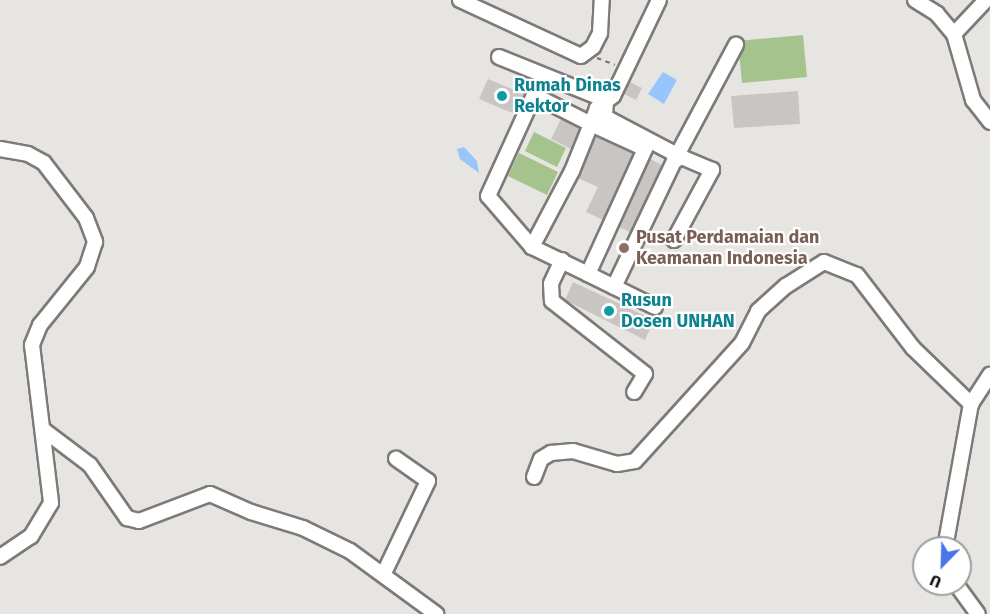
<!DOCTYPE html>
<style>
body{margin:0}
#map{position:relative;width:990px;height:614px;overflow:hidden;background:#e7e5e2;font-family:"Fira Sans",sans-serif}
div>[style]{position:absolute}
.green>*{inset:0;background:#a4c38d}
.water>*{inset:0;background:#98c5fc}
.building>*{inset:0;background:#c8c5c3}
.path>*{height:1.5px;margin-top:-0.75px;transform-origin:0;background:repeating-linear-gradient(90deg,#777574 0 4.5px,transparent 0 9px)}
.roads{filter:drop-shadow(2px 0 #7d7a78) drop-shadow(-2px 0 #7d7a78) drop-shadow(0 2px #7d7a78) drop-shadow(0 -2px #7d7a78)}
.minor>*{height:14px;margin:-7px;padding:0 7px;transform-origin:7px;border-radius:7px;background:#fff}
.dots>*{width:16px;height:16px;translate:-50% -50%;box-sizing:border-box;border:3px solid #fff;border-radius:50%}
span{translate:-50% -50%;white-space:nowrap;text-align:center;line-height:1.15;-webkit-text-stroke:4.5px #fff;paint-order:stroke}
.culture-label{font-size:18px;color:#0d838f;font-weight:700}
.left{translate:0 -50%;text-align:left}
.education-label{font-size:18px;color:#785e54;font-weight:700}
.north{position:absolute;left:912px;top:536px;width:60px;height:60px;box-sizing:border-box;background:#fff;border:2px solid #9f9e9e;border-radius:50%;rotate:203deg;font-size:16px;font-weight:700;line-height:24px;text-align:center;color:#0e0d0c}
.north::after{content:'';display:block;margin:auto;width:21px;height:27px;background:#4776e8;clip-path:polygon(50% 0,100% 100%,50% 72%,0 100%)}
</style>
<div id="map">
<div class="green">
<div style="clip-path:polygon(803px 35px,807px 77px,742px 83px,738px 41px)"></div>
<div style="clip-path:polygon(534px 132px,566px 148px,557px 167px,525px 151px)"></div>
<div style="clip-path:polygon(519px 153px,558px 172px,547px 195px,508px 176px)"></div>
</div>
<div class="water">
<div style="clip-path:polygon(663px 72px,677px 80px,664px 104px,648px 94px)"></div>
<div style="clip-path:polygon(464px 147px,477px 161px,479px 173px,460px 159px,457px 149px)"></div>
</div>
<div class="building">
<div style="clip-path:polygon(488px 79px,524px 94px,515px 114px,479px 99px)"></div>
<div style="clip-path:polygon(630px 82px,642px 88px,636px 100px,624px 94px)"></div>
<div style="clip-path:polygon(798px 91px,800px 124px,734px 128px,731px 96px)"></div>
<div style="clip-path:polygon(561px 119px,580px 128px,571px 149px,551px 139px)"></div>
<div style="clip-path:polygon(596px 136px,633px 153px,603px 220px,586px 212px,598px 187px,578px 178px)"></div>
<div style="clip-path:polygon(650px 159px,662px 165px,630px 232px,619px 227px)"></div>
<div style="clip-path:polygon(573px 282px,654px 320px,645px 340px,565px 300px)"></div>
</div>
<div class="path">
<div style="left:597px;top:58px;width:19px;rotate:21deg"></div>
<div style="left:519px;top:89px;width:10px;rotate:-66deg"></div>
</div>
<div class="roads">
<div class="minor">
<div style="left:460px;top:0;width:133px;rotate:24.8deg"></div>
<div style="left:581px;top:56px;width:15px;rotate:-37deg"></div>
<div style="left:593px;top:47px;width:16px;rotate:-63deg"></div>
<div style="left:600px;top:33px;width:33px;rotate:-87deg"></div>
<div style="left:915px;top:0;width:26px;rotate:32deg"></div>
<div style="left:937px;top:14px;width:26px;rotate:50deg"></div>
<div style="left:954px;top:34px;width:69px;rotate:73.9deg"></div>
<div style="left:973px;top:100px;width:28px;rotate:52deg"></div>
<div style="left:954px;top:34px;width:47px;rotate:-46.7deg"></div>
<div style="left:499px;top:57px;width:115px;rotate:21.9deg"></div>
<div style="left:606px;top:101px;width:16px;rotate:94deg"></div>
<div style="left:605px;top:117px;width:81px;rotate:27.8deg"></div>
<div style="left:0;top:149px;width:28px;rotate:10deg"></div>
<div style="left:28px;top:154px;width:18px;rotate:29deg"></div>
<div style="left:44px;top:163px;width:69px;rotate:52.6deg"></div>
<div style="left:86px;top:218px;width:26px;rotate:69deg"></div>
<div style="left:95px;top:242px;width:26px;rotate:108deg"></div>
<div style="left:87px;top:267px;width:75px;rotate:129deg"></div>
<div style="left:40px;top:325px;width:22px;rotate:112deg"></div>
<div style="left:32px;top:345px;width:159px;rotate:83.1deg"></div>
<div style="left:51px;top:503px;width:39px;rotate:121deg"></div>
<div style="left:31px;top:536px;width:37px;rotate:146deg"></div>
<div style="left:674px;top:240px;width:80px;rotate:-61.5deg"></div>
<div style="left:712px;top:170px;width:33px;rotate:-157deg"></div>
<div style="left:682px;top:157px;width:9px;rotate:153deg"></div>
<div style="left:532px;top:247px;width:67px;rotate:-130.8deg"></div>
<div style="left:488px;top:196px;width:111px;rotate:-65.5deg"></div>
<div style="left:534px;top:95px;width:64px;rotate:27deg"></div>
<div style="left:591px;top:124px;width:51px;rotate:112deg"></div>
<div style="left:572px;top:171px;width:86px;rotate:117.8deg"></div>
<div style="left:532px;top:247px;width:62px;rotate:25.7deg"></div>
<div style="left:562px;top:260px;width:26px;rotate:115deg"></div>
<div style="left:551px;top:284px;width:17px;rotate:87deg"></div>
<div style="left:552px;top:301px;width:118px;rotate:38.1deg"></div>
<div style="left:645px;top:374px;width:21px;rotate:121deg"></div>
<div style="left:614px;top:287px;width:140px;rotate:-64.5deg"></div>
<div style="left:674px;top:161px;width:132px;rotate:-61.9deg"></div>
<div style="left:655px;top:307px;width:75px;rotate:-153.8deg"></div>
<div style="left:588px;top:274px;width:137px;rotate:-65.5deg"></div>
<div style="left:645px;top:149px;width:60px;rotate:-155.2deg"></div>
<div style="left:591px;top:124px;width:17px;rotate:-69deg"></div>
<div style="left:597px;top:108px;width:20px;rotate:-37deg"></div>
<div style="left:613px;top:96px;width:106px;rotate:-64.4deg"></div>
<div style="left:45px;top:431px;width:56px;rotate:37.1deg"></div>
<div style="left:90px;top:465px;width:65px;rotate:55.1deg"></div>
<div style="left:127px;top:518px;width:12px;rotate:14deg"></div>
<div style="left:139px;top:521px;width:76px;rotate:-20.8deg"></div>
<div style="left:210px;top:494px;width:45px;rotate:23.7deg"></div>
<div style="left:251px;top:512px;width:54px;rotate:17.1deg"></div>
<div style="left:303px;top:528px;width:52px;rotate:26.1deg"></div>
<div style="left:350px;top:551px;width:107px;rotate:36.2deg"></div>
<div style="left:534px;top:477px;width:19px;rotate:-69deg"></div>
<div style="left:541px;top:459px;width:12px;rotate:-31deg"></div>
<div style="left:551px;top:453px;width:22px;rotate:-5deg"></div>
<div style="left:573px;top:451px;width:46px;rotate:16.5deg"></div>
<div style="left:617px;top:464px;width:18px;rotate:-9deg"></div>
<div style="left:635px;top:461px;width:159px;rotate:-47.8deg"></div>
<div style="left:742px;top:343px;width:36px;rotate:-63deg"></div>
<div style="left:758px;top:311px;width:38px;rotate:-42deg"></div>
<div style="left:786px;top:286px;width:45px;rotate:-32.3deg"></div>
<div style="left:824px;top:262px;width:35px;rotate:22deg"></div>
<div style="left:857px;top:275px;width:92px;rotate:52.5deg"></div>
<div style="left:913px;top:348px;width:81px;rotate:44deg"></div>
<div style="left:945px;top:548px;width:146px;rotate:-79.8deg"></div>
<div style="left:971px;top:404px;width:35px;rotate:-57deg"></div>
<div style="left:384px;top:573px;width:102px;rotate:-64.4deg"></div>
<div style="left:428px;top:481px;width:39px;rotate:-145deg"></div>
<div style="left:956px;top:584px;width:37px;rotate:54deg"></div>
</div>
</div>
<div class="dots">
<div style="left:502px;top:96px;background:#0f9aa8"></div>
<div style="left:624px;top:248px;background:#8d6e63"></div>
<div style="left:609px;top:311px;background:#0f9aa8"></div>
</div>
<div class="culture-label">
<span class="left" style="left:514px;top:96px">Rumah Dinas<br>Rektor</span>
<span class="left" style="left:621px;top:311px">Rusun<br>Dosen UNHAN</span>
</div>
<div class="education-label">
<span class="left" style="left:636px;top:248px">Pusat Perdamaian dan<br>Keamanan Indonesia</span>
</div>
<div class="north">U</div>
</div>
